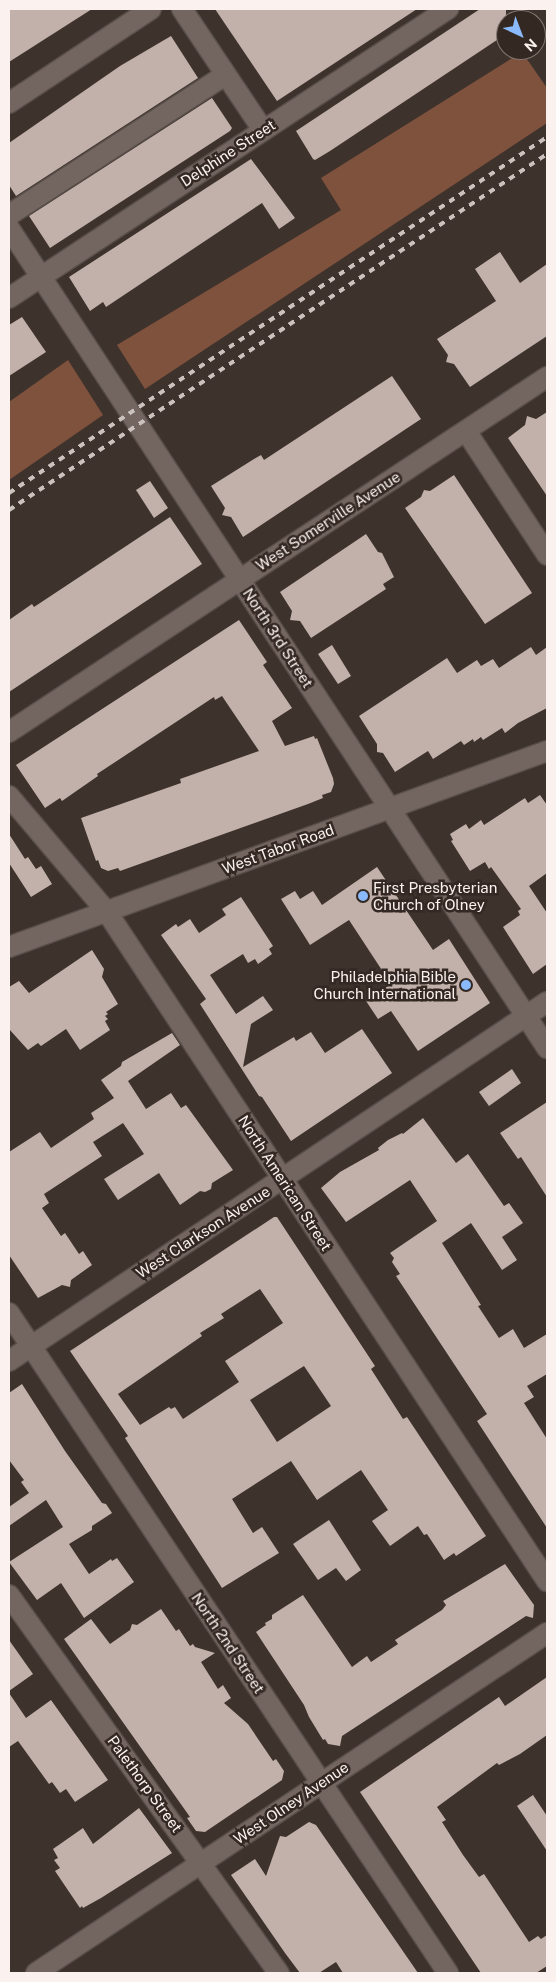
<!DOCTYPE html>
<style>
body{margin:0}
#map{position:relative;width:556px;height:1982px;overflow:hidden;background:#3e322c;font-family:"Public Sans",sans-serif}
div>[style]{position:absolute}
.green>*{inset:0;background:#7f523d}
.building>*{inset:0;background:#c1b1aa}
.roads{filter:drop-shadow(1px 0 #584e49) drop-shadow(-1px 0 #584e49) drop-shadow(0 1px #584e49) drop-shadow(0 -1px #584e49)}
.minor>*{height:20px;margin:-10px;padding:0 10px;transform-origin:10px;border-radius:10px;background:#73655f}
.rail>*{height:4px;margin-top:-2px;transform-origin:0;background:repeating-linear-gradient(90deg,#cbc2be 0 6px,transparent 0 12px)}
.dots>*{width:14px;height:14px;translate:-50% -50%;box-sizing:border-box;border:2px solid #342822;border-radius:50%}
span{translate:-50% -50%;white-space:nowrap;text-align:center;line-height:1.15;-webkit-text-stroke:5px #342822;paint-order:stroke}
.street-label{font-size:15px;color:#fbf2ef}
.poi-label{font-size:15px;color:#fbf2ef}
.left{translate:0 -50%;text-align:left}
.right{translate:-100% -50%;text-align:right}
.frame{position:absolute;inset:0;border:10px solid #fbf2ef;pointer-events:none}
.north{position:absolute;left:496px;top:10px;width:50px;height:50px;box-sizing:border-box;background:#342822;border:1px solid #847974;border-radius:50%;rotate:137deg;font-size:14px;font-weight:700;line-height:20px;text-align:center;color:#fbf2ef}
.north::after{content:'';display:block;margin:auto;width:18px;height:22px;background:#8abafc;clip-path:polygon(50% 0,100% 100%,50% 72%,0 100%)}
</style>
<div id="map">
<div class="green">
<div style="clip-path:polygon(522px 52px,547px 88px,547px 123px,145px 389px,117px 345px,341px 210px,321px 178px)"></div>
<div style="clip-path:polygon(68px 360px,103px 415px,9px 480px,9px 402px)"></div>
</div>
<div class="building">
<div style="clip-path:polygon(9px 9px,92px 9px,9px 62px)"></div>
<div style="clip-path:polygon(215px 9px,417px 9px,277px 101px)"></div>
<div style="clip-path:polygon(480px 9px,506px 9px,506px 34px,330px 151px,315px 160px,313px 159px,296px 131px)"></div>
<div style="clip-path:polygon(171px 36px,198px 78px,16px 196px,9px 185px,9px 143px,120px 66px)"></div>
<div style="clip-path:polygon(212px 98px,232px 128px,230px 131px,50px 248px,29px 216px)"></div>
<div style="clip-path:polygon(251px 159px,295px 218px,279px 229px,262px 203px,106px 307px,103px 302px,90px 311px,69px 277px)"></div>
<div style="clip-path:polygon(500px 252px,520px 283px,547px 264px,547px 336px,470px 387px,454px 364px,446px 362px,448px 355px,437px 339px,496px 301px,475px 269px)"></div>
<div style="clip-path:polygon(22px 317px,46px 352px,9px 376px,9px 325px)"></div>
<div style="clip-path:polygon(392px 376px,421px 419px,243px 537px,231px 517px,222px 515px,225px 508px,211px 486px,254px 459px,261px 455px,264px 460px)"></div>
<div style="clip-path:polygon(547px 412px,547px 496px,508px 438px,525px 425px,527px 416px,536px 419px)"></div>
<div style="clip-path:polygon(454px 475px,532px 593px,485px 624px,405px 508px,421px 497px,424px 490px,430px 491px)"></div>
<div style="clip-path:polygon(150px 481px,168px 508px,154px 518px,136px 490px)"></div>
<div style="clip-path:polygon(170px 517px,202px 564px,9px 692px,9px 620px,32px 604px,34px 607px)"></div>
<div style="clip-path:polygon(366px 534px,378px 552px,382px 553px,394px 577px,383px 584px,386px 589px,311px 638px,300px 621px,290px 620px,292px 611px,280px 592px)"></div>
<div style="clip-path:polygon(239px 620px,267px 662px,263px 665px,292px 708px,272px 721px,285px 746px,314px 736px,315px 739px,317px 738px,333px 778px,334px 784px,331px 792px,322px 795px,323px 798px,308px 804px,120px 871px,118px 868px,108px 871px,101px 868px,98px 860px,96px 861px,81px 818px,181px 783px,180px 779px,259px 751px,222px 696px,215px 700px,214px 697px,97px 774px,98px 776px,62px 801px,60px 798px,45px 808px,16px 765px)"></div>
<div style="clip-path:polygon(332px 645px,351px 676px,338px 684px,318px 654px)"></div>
<div style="clip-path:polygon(531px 647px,536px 655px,547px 647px,547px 708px,518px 723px,505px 733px,502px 728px,483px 740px,481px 737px,474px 742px,473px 739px,464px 745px,461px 741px,433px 759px,428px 751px,395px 772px,383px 753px,377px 752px,377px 744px,359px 716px,447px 658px,457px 673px,477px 660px,481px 666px,493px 659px,499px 668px)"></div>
<div style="clip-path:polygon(540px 795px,547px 805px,547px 873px,529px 886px,547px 913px,547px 964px,533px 974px,503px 927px,520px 915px,518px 911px,521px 909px,491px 867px,489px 869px,485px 862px,470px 871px,451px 841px,453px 840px,450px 834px,466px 824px,469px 829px,481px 820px,484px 825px,525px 798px,528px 803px)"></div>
<div style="clip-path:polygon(9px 834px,25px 859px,28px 857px,36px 869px,41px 866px,52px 884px,31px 897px,9px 863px)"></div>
<div style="clip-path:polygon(377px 867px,433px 950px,449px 939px,490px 1003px,418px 1051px,391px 1011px,378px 1019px,366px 1001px,391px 984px,349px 920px,310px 945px,281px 899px,295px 891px,300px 899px,313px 891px,322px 905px)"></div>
<div style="clip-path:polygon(241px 897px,273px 946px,269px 949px,272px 954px,258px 964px,255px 959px,248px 963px,243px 954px,210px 975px,236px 1014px,263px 996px,273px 1010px,251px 1024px,243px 1067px,294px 1037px,296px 1041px,311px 1032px,325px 1053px,362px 1029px,392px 1073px,291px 1141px,262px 1097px,259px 1096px,200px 1004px,206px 999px,161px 935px,176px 924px,178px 927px,190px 919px,199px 933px,226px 915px,222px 909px)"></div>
<div style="clip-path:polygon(92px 950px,104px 969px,102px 977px,118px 1004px,106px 1012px,108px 1014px,105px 1016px,108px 1019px,105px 1021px,110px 1030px,80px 1050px,66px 1029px,41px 1046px,38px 1043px,28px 1050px,9px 1029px,9px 987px,19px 981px,29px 993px)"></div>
<div style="clip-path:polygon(172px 1033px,180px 1045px,128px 1081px,146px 1109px,171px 1093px,181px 1108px,186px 1105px,233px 1170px,212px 1183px,211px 1189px,205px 1192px,200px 1191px,180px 1205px,159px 1173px,118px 1200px,104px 1179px,144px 1154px,123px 1123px,93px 1142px,102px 1156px,44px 1194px,49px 1203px,42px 1208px,61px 1236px,65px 1233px,79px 1254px,83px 1251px,92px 1265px,71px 1280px,70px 1287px,62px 1285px,38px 1298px,9px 1255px,9px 1152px,40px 1132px,51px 1148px,94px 1119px,91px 1113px,114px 1098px,101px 1080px,121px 1066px,122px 1062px)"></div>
<div style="clip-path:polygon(512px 1069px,521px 1083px,489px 1106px,479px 1092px)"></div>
<div style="clip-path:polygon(547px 1102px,547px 1197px,521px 1157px,518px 1159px,500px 1133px)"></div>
<div style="clip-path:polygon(423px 1118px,456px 1163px,468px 1154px,504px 1206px,509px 1203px,523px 1223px,502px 1237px,517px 1260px,502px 1270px,471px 1223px,442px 1243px,481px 1305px,478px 1306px,499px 1338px,513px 1329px,524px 1348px,547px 1334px,547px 1374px,527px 1386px,534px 1397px,524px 1403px,547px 1439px,547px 1528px,477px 1421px,487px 1414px,396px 1276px,400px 1274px,392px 1262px,394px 1258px,390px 1253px,437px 1221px,410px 1180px,346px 1222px,321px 1188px,340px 1172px,379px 1150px,378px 1148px,388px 1140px,402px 1133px,403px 1134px)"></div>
<div style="clip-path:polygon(evenodd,274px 1217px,277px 1217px,375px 1366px,371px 1369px,403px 1419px,407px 1417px,486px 1536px,456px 1556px,454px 1553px,444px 1560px,427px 1534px,424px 1535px,418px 1526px,390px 1546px,372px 1521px,388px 1510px,361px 1470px,317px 1500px,291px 1461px,232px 1499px,253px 1533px,262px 1527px,279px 1553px,222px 1588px,125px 1438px,128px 1436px,70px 1351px,274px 1217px,260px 1289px,283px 1323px,225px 1361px,239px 1382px,183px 1419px,175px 1407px,171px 1409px,169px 1407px,140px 1425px,118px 1394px,202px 1336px,200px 1333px,224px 1318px,221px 1314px,260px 1289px,274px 1217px,304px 1366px,331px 1406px,277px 1442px,250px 1400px,304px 1366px)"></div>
<div style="clip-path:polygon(22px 1384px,65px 1451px,102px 1503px,106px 1504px,112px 1513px,92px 1526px,92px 1530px,69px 1544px,89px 1574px,111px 1559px,112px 1561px,117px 1558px,134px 1582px,84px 1618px,61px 1583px,37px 1600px,9px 1562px,63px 1527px,46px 1500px,9px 1526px,9px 1507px,29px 1493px,21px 1482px,24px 1480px,9px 1460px,9px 1393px)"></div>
<div style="clip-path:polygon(329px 1520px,361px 1570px,346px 1581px,336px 1568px,318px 1580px,293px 1544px)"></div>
<div style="clip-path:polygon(505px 1564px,534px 1605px,533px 1618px,526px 1616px,342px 1736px,340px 1746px,328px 1744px,325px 1739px,323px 1740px,309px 1717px,304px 1705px,256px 1632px,266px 1625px,265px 1623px,272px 1619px,272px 1615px,303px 1595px,352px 1667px,367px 1656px,371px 1662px,398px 1644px,395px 1640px,442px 1610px,446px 1605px,443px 1601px)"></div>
<div style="clip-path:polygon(161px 1609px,176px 1631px,179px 1629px,190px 1646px,193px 1644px,195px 1647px,215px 1653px,201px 1662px,218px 1689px,223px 1685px,231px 1698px,224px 1703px,248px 1724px,273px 1761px,276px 1759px,284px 1771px,282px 1780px,205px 1832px,196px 1831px,187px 1818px,190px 1817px,64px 1639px,91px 1619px,110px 1644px,130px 1630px,132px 1624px,137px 1625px)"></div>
<div style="clip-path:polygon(9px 1640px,33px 1674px,9px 1691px)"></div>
<div style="clip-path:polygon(547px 1677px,547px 1735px,520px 1754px,499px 1765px,497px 1763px,437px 1807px,446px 1820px,442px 1822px,463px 1855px,479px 1877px,484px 1874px,529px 1942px,538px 1936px,541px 1939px,547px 1935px,547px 1966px,536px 1973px,481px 1973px,360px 1792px,499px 1697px,505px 1706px)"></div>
<div style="clip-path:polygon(9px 1693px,26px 1718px,51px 1700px,108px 1780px,75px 1802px,66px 1789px,60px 1793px,52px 1782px,49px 1784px,18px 1741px,9px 1747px)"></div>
<div style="clip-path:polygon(533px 1795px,547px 1816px,547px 1851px,517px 1806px)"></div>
<div style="clip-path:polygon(139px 1808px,172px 1853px,101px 1898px,83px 1908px,82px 1906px,80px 1908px,55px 1871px,60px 1868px,54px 1860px,58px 1858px,53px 1849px,83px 1828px,93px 1844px)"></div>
<div style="clip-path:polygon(309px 1822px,316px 1825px,418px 1973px,343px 1973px,336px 1962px,319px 1973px,300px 1973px,285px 1953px,231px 1875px,255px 1859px,266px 1876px,280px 1836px,286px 1837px)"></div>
</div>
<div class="roads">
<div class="minor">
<div style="left:182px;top:9px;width:146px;rotate:56.2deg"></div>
<div style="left:9px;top:103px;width:170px;rotate:-33.5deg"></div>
<div style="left:9px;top:215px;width:257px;rotate:-32.9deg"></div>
<div style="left:9px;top:228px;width:981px;rotate:56.73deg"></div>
<div style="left:9px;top:298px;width:526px;rotate:-33.36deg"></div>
<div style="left:466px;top:431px;width:148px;rotate:56.8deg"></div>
<div style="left:9px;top:732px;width:645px;rotate:-33.42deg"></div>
<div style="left:9px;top:796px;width:152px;rotate:49.8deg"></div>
<div style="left:107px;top:912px;width:801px;rotate:56.67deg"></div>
<div style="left:9px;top:947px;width:573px;rotate:-20.02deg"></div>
<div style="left:9px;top:1313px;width:793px;rotate:56.37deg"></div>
<div style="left:9px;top:1361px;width:647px;rotate:-33.71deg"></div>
<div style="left:9px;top:1595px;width:465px;rotate:54.5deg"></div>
<div style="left:36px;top:1973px;width:614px;rotate:-33.64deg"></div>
</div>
</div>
<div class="rail">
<div style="left:9px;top:493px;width:645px;rotate:-33.49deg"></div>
<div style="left:9px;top:510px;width:645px;rotate:-33.49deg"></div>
</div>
<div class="dots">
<div style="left:363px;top:896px;background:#8abafc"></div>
<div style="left:466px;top:985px;background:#8abafc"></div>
</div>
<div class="street-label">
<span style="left:228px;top:153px;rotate:-33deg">Delphine Street</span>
<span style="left:328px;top:521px;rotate:-33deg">West Somerville Avenue</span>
<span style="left:278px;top:638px;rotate:57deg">North 3rd Street</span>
<span style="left:278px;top:849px;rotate:-20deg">West Tabor Road</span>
<span style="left:285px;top:1183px;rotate:57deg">North American Street</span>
<span style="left:203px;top:1232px;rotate:-33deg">West Clarkson Avenue</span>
<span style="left:228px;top:1643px;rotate:56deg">North 2nd Street</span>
<span style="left:145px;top:1784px;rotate:54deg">Palethorp Street</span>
<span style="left:291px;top:1803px;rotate:-34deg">West Olney Avenue</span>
</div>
<div class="poi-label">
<span class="left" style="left:373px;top:896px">First Presbyterian<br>Church of Olney</span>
<span class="right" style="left:456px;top:985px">Philadelphia Bible<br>Church International</span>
</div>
<div class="frame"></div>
<div class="north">N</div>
</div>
